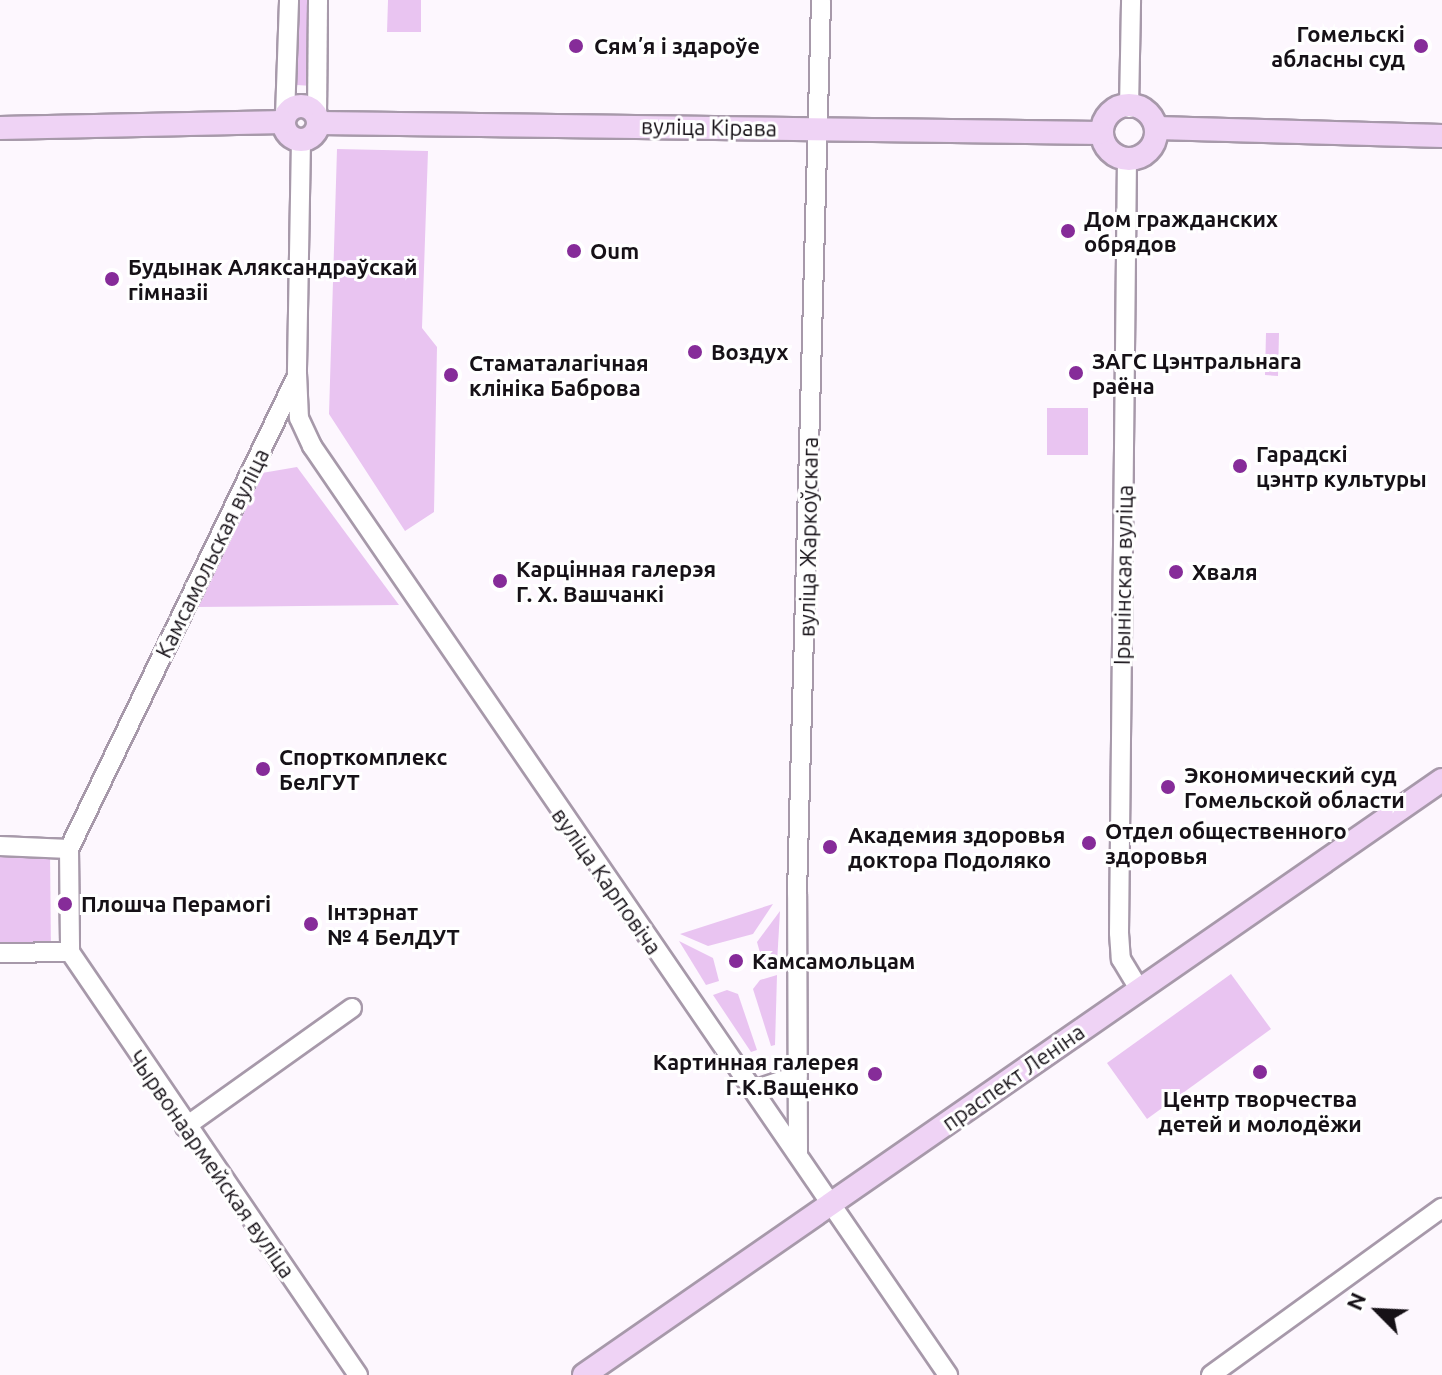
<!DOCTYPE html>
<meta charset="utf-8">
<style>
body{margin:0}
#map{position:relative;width:1442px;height:1375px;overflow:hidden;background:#fdf7fe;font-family:Ubuntu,sans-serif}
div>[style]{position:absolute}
.green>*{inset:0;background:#e9c4f1}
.roads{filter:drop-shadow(2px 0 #a799aa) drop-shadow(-2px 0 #a799aa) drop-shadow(0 2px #a799aa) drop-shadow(0 -2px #a799aa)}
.minor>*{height:18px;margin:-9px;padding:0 9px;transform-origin:9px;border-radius:9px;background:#fff}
.major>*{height:22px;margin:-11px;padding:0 11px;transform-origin:11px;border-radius:11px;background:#efd3f5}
.major>.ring{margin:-11px;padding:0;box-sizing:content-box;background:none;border:22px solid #efd3f5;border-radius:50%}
.dots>*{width:22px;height:22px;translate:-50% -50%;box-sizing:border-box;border:4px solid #fff;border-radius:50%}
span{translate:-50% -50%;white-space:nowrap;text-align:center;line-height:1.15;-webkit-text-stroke:6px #fff;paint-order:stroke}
.poi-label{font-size:22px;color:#161117;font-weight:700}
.right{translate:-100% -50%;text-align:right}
.left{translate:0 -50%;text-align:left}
.street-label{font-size:22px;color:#161117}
.north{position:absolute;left:1338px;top:1271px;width:80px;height:80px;-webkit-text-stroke:6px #fff;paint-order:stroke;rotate:294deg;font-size:22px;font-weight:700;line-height:32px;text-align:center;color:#161117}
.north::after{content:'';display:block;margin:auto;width:28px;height:36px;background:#161117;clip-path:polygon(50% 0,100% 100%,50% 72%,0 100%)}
</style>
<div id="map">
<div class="green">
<div style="clip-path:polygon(297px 0,312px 0,312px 86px,297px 85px)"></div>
<div style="clip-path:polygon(388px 0,421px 0,421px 32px,387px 32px)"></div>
<div style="clip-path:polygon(337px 149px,428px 151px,422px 328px,437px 347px,434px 512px,405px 531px,329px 414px)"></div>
<div style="clip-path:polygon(1266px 333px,1279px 333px,1278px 376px,1265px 375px)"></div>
<div style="clip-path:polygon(1047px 408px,1088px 408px,1088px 455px,1047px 455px)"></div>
<div style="clip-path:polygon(297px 467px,399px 605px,195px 607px,262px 473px)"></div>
<div style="clip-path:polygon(0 850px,50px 850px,51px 953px,0 954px)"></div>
<div style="clip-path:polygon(773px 904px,753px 934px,708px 946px,680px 934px)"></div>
<div style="clip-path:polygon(780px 911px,777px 963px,764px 967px,757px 942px)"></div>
<div style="clip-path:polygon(679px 941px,713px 958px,719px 981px,706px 985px)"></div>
<div style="clip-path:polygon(1231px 974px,1271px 1029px,1147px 1119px,1107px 1063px)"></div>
<div style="clip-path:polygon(777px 975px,775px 1045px,771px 1046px,753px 989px,760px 980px)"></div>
<div style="clip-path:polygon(727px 990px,738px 994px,757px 1050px,751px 1052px,713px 995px)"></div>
</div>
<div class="roads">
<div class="minor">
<div style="left:1129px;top:108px;width:108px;rotate:-88.9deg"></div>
<div style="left:285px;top:116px;width:116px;rotate:-88deg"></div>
<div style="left:317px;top:116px;width:116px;rotate:-89.5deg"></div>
<div style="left:301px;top:140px;width:233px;rotate:91deg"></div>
<div style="left:297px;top:373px;width:45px;rotate:87.5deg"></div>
<div style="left:299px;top:418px;width:31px;rotate:65deg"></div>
<div style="left:312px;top:446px;width:1126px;rotate:55.6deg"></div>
<div style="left:1127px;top:157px;width:776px;rotate:90.59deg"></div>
<div style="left:1119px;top:933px;width:26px;rotate:86deg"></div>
<div style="left:1121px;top:959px;width:35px;rotate:59deg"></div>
<div style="left:295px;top:380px;width:521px;rotate:115.73deg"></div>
<div style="left:69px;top:849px;width:103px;rotate:89.4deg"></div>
<div style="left:70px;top:952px;width:512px;rotate:55.75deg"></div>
<div style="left:0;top:846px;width:69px;rotate:2.5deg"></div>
<div style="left:0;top:953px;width:70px;rotate:-0.8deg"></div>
<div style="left:754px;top:1090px;width:46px;rotate:-18.8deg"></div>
<div style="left:185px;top:1127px;width:205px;rotate:-35.5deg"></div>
<div style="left:798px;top:1153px;width:259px;rotate:-90.2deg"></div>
<div style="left:797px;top:894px;width:894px;rotate:-88.46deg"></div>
<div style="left:1211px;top:1375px;width:285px;rotate:-35.9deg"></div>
</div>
<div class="major">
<div class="ring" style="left:1102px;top:105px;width:32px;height:32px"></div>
<div class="ring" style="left:284px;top:106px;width:12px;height:12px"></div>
<div style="left:319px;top:123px;width:781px;rotate:0.73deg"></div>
<div style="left:0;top:128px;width:284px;rotate:-1.2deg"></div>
<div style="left:1157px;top:128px;width:285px;rotate:1.6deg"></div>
<div style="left:584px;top:1375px;width:1044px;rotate:-34.74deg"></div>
</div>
</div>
<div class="dots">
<div style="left:576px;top:46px;background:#862c99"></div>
<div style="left:1421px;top:46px;background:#862c99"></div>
<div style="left:1068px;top:231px;background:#862c99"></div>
<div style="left:574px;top:251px;background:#862c99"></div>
<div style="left:112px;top:279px;background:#862c99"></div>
<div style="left:695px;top:352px;background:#862c99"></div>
<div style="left:1076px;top:373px;background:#862c99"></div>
<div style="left:451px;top:375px;background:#862c99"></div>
<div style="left:1240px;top:466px;background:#862c99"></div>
<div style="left:1176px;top:572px;background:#862c99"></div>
<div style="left:500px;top:581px;background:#862c99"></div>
<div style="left:263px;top:769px;background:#862c99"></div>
<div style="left:1168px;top:787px;background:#862c99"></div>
<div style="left:1089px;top:843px;background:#862c99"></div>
<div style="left:830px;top:847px;background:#862c99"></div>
<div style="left:65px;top:904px;background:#862c99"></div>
<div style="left:311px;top:924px;background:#862c99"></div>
<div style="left:736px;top:961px;background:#862c99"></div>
<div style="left:1260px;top:1072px;background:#862c99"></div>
<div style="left:875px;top:1074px;background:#862c99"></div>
</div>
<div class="poi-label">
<span class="right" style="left:1405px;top:46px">Гомельскі<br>абласны суд</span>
<span class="left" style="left:594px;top:46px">Сямʼя і здароўе</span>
<span class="left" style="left:1084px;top:231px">Дом гражданских<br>обрядов</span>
<span class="left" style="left:590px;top:251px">Oum</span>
<span class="left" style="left:128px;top:279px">Будынак Аляксандраўскай<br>гімназіі</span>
<span class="left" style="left:711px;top:352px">Воздух</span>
<span class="left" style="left:1092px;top:373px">ЗАГС Цэнтральнага<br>раёна</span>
<span class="left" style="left:469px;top:375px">Стаматалагічная<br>клініка Баброва</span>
<span class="left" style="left:1256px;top:466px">Гарадскі<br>цэнтр культуры</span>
<span class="left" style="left:516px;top:581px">Карцінная галерэя<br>Г. Х. Вашчанкі</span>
<span class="left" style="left:1192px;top:572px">Хваля</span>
<span class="left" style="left:279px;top:769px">Спорткомплекс<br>БелГУТ</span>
<span class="left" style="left:1184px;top:787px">Экономический суд<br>Гомельской области</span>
<span class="left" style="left:1105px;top:843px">Отдел общественного<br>здоровья</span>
<span class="left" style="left:848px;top:847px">Академия здоровья<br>доктора Подоляко</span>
<span class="left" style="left:81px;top:904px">Плошча Перамогі</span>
<span class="left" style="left:327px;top:924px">Інтэрнат<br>№ 4 БелДУТ</span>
<span class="left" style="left:752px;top:961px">Камсамольцам</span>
<span class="right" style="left:859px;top:1074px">Картинная галерея<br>Г.К.Ващенко</span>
<span style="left:1260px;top:1111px">Центр творчества<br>детей и молодёжи</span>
</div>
<div class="street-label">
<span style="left:709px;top:127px;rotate:1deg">вуліца Кірава</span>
<span style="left:808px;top:537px;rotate:-89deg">вуліца Жаркоўскага</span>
<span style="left:212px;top:553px;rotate:-64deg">Камсамольская вуліца</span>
<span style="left:1123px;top:575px;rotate:-89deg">Ірынінская вуліца</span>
<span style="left:607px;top:881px;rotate:55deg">вуліца Карповіча</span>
<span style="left:1013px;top:1077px;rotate:-35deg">праспект Леніна</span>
<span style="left:212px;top:1164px;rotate:55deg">Чырвонаармейская вуліца</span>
</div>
<div class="north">N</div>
</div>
